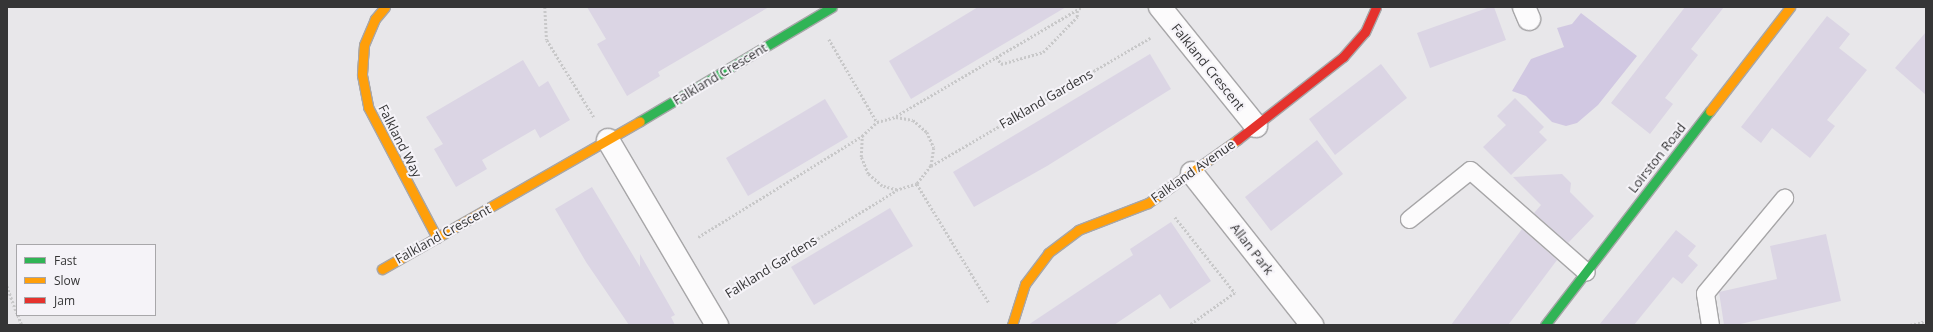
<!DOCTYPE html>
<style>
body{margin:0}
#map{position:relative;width:1933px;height:332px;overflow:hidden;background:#e8e7ea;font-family:"Open Sans",sans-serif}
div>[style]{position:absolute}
.green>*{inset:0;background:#d1c8e2}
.building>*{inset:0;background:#dbd5e4}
.path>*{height:2.5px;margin-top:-1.25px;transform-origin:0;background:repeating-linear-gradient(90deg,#c8c8c9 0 2px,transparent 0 4px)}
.roads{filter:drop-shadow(1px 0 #a7a6a8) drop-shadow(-1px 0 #a7a6a8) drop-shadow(0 1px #a7a6a8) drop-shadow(0 -1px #a7a6a8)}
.lane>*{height:17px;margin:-8.5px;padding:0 8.5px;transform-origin:8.5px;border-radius:8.5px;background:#fcfbfc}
.street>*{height:22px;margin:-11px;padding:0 11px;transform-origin:11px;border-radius:11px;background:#fcfbfc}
.fast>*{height:9px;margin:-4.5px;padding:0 4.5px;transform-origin:4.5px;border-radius:4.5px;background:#30b455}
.slow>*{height:9px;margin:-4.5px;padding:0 4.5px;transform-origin:4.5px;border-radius:4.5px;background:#ff9f0a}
.jam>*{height:9px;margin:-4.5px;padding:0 4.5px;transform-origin:4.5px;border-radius:4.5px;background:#e5322d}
span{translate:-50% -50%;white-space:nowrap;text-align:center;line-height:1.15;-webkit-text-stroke:4px #f5f3f8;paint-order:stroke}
.street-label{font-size:13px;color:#353536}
.frame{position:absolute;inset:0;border:8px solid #353536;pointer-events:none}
.legend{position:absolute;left:16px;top:244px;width:140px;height:72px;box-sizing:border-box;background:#f5f3f8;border:1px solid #a8a7aa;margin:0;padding:5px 7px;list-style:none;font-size:12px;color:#353536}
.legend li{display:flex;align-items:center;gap:8px;height:20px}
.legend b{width:20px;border:1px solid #a8a7aa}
</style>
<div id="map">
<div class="green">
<div style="clip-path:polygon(1581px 13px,1637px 56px,1598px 105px,1577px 123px,1566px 126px,1552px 122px,1526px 96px,1512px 91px,1531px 59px,1564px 47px,1557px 28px,1572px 24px)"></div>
</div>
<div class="building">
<div style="clip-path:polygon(587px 7px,769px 7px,658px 72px,660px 76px,627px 96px,597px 44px,606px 39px)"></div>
<div style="clip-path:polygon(978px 7px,1066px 7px,911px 99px,889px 61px)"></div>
<div style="clip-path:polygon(1490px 7px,1494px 7px,1506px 40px,1430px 68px,1417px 33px)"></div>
<div style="clip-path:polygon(1685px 7px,1724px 7px,1691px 49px,1698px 55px,1665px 98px,1673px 104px,1650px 134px,1611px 103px)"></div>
<div style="clip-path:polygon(1827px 16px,1850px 34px,1839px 48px,1867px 70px,1827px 120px,1835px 126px,1810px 158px,1772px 128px,1761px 143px,1741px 127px)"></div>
<div style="clip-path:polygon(1926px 32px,1926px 95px,1895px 68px)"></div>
<div style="clip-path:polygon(1150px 54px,1171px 89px,1047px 166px,974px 207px,953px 172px)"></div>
<div style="clip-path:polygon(523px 60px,539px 87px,548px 81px,570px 120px,540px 138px,535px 129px,482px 160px,487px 169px,456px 187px,434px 149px,443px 144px,426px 117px)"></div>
<div style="clip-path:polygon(1381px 64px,1407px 98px,1335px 155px,1309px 119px)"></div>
<div style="clip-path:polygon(1515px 98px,1544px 127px,1539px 132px,1547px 140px,1511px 175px,1483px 147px,1506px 125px,1497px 116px)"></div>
<div style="clip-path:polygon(825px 99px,848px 137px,748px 196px,726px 158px)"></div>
<div style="clip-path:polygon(1317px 140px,1343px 174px,1271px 231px,1245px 197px)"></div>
<div style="clip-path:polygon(1562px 174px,1571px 183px,1570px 192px,1594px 216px,1568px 243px,1534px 213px,1541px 205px,1513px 177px)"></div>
<div style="clip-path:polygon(592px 187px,640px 267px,640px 254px,675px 315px,671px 317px,675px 325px,629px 325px,586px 262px,555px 209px)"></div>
<div style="clip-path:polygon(890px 208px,913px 246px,814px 305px,791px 267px)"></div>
<div style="clip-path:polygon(1171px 222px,1211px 281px,1170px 309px,1160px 294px,1114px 325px,1028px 325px,1133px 255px,1130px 249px)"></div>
<div style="clip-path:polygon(1522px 229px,1557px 260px,1518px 312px,1508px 325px,1451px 325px)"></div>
<div style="clip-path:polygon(1676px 230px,1696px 246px,1688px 256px,1698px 265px,1682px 284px,1673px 277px,1634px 325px,1599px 325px)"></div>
<div style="clip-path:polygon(1826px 234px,1841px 301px,1736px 325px,1724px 325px,1719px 292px,1777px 279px,1770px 246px)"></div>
</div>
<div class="path">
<div style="left:545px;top:7px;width:33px;rotate:87deg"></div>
<div style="left:547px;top:40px;width:90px;rotate:58.6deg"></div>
<div style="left:829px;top:39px;width:96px;rotate:60deg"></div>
<div style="left:997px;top:57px;width:8px;rotate:60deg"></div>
<div style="left:1001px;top:64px;width:44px;rotate:-15.9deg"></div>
<div style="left:1043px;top:52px;width:49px;rotate:-45.8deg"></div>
<div style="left:1077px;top:17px;width:7px;rotate:-90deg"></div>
<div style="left:896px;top:116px;width:216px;rotate:-30.4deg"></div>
<div style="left:896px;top:117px;width:17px;rotate:10deg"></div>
<div style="left:913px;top:120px;width:18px;rotate:41deg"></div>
<div style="left:927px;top:132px;width:17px;rotate:66deg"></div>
<div style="left:934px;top:148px;width:18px;rotate:99deg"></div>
<div style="left:931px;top:166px;width:23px;rotate:128deg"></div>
<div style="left:917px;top:184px;width:21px;rotate:163deg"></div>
<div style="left:897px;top:190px;width:16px;rotate:-165deg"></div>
<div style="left:882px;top:186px;width:18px;rotate:-139deg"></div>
<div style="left:868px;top:174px;width:18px;rotate:-112deg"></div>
<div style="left:861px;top:157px;width:21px;rotate:-87deg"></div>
<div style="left:862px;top:136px;width:21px;rotate:-43deg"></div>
<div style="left:877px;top:122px;width:20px;rotate:-15deg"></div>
<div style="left:931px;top:166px;width:254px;rotate:-30.3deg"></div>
<div style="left:917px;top:184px;width:139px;rotate:58.8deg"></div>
<div style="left:1175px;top:217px;width:97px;rotate:51.7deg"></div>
<div style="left:1235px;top:293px;width:55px;rotate:144.6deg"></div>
<div style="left:698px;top:237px;width:193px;rotate:-31.6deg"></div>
<div style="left:7px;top:286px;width:29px;rotate:70deg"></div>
<div style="left:729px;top:293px;width:197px;rotate:-31.5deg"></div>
<div style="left:18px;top:315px;width:11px;rotate:68deg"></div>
<div style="left:1910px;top:325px;width:16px;rotate:-14deg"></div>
</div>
<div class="roads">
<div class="lane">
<div style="left:1409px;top:219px;width:78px;rotate:-38.8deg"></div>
<div style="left:1470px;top:170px;width:154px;rotate:41.3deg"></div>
<div style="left:1710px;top:325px;width:32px;rotate:-99deg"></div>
<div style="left:1705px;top:293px;width:124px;rotate:-50.3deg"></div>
</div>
<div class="street">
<div style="left:1160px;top:7px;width:153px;rotate:51.1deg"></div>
<div style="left:1524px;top:7px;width:13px;rotate:67deg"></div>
<div style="left:608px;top:140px;width:215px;rotate:59.5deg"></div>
<div style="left:1192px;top:173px;width:194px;rotate:51.7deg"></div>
</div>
<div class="fast">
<div style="left:640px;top:121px;width:223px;rotate:-30.7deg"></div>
<div style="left:1545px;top:325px;width:270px;rotate:-52.4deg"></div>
</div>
<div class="slow">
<div style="left:385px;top:7px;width:16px;rotate:130deg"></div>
<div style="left:375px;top:19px;width:28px;rotate:113deg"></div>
<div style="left:364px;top:45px;width:30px;rotate:94deg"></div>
<div style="left:362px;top:75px;width:33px;rotate:79deg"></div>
<div style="left:368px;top:107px;width:148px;rotate:62.2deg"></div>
<div style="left:1710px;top:111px;width:131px;rotate:-52.4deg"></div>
<div style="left:382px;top:269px;width:297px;rotate:-29.8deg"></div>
<div style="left:1012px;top:325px;width:43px;rotate:-72.4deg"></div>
<div style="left:1025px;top:284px;width:39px;rotate:-53deg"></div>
<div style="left:1048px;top:253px;width:38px;rotate:-37deg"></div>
<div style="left:1078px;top:230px;width:75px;rotate:-21.1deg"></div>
<div style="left:1148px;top:203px;width:109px;rotate:-35.3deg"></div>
</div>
<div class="jam">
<div style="left:1237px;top:140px;width:135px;rotate:-38.1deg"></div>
<div style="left:1343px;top:57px;width:33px;rotate:-49deg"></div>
<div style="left:1365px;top:32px;width:27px;rotate:-66deg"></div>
</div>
</div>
<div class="street-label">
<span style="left:1208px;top:67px;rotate:51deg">Falkland Crescent</span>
<span style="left:720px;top:74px;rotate:-31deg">Falkland Crescent</span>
<span style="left:1046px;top:99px;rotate:-30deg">Falkland Gardens</span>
<span style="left:400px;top:141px;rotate:63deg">Falkland Way</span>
<span style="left:1657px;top:158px;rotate:-52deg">Loirston Road</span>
<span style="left:1193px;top:171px;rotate:-35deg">Falkland Avenue</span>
<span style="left:443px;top:234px;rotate:-29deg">Falkland Crescent</span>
<span style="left:1252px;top:249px;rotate:52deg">Allan Park</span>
<span style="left:771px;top:267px;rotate:-32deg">Falkland Gardens</span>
</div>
<div class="frame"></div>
<ul class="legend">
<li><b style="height:5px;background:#30b455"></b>Fast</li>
<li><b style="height:5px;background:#ff9f0a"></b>Slow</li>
<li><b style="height:5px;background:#e5322d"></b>Jam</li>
</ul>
</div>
